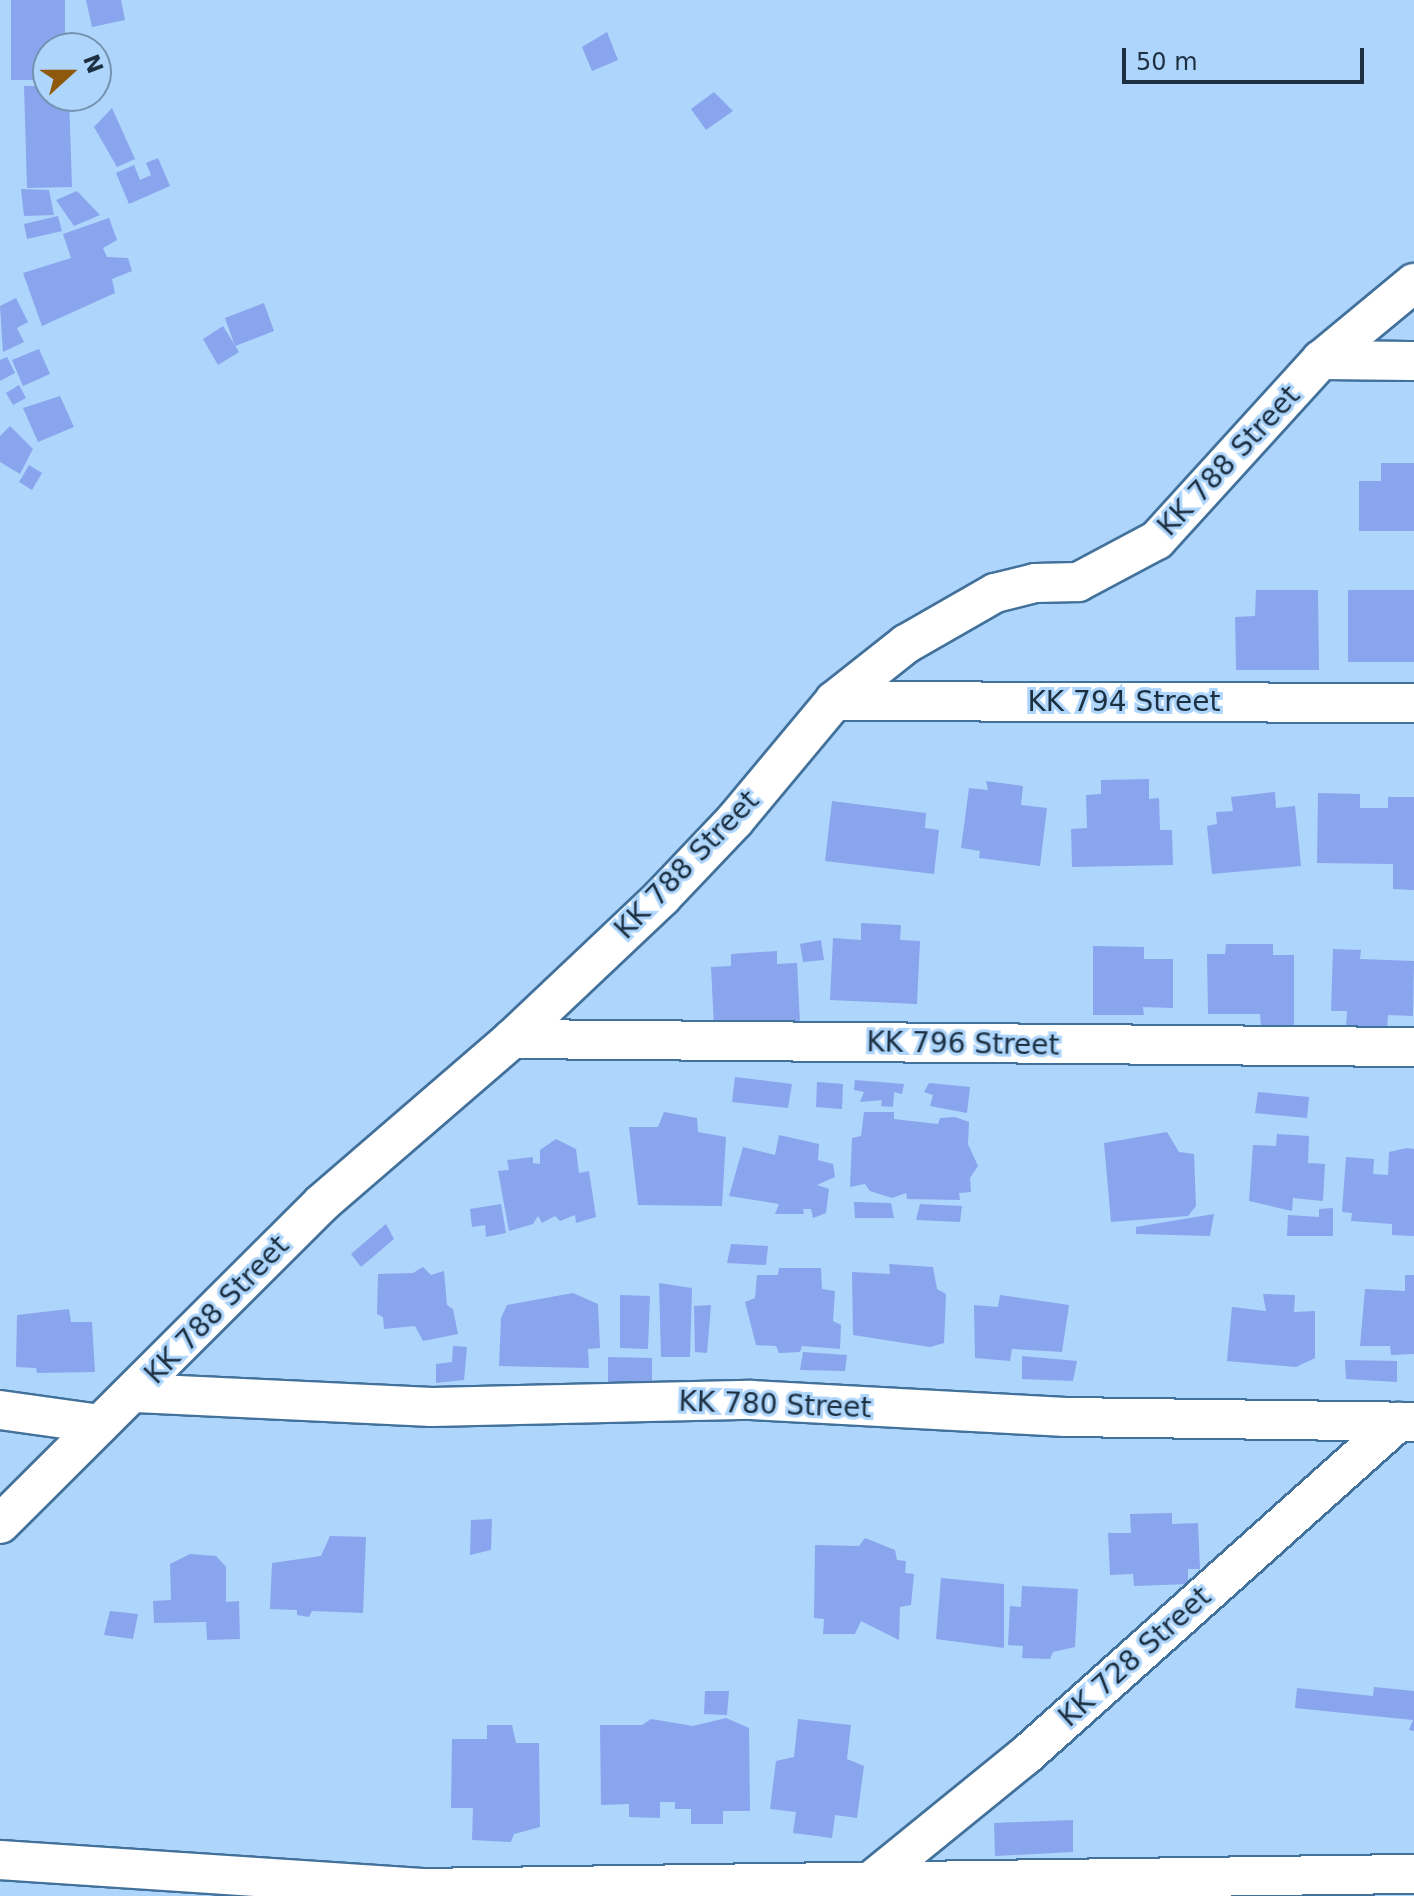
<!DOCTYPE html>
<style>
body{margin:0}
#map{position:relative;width:1414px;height:1896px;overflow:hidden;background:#aed5fb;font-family:"DejaVu Sans",sans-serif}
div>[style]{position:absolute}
.building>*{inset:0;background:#89a5ee}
.roads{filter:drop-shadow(2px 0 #42719b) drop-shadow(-2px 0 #42719b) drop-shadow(0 2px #42719b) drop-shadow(0 -2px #42719b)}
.minor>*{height:38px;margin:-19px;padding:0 19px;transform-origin:19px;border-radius:19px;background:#fff}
span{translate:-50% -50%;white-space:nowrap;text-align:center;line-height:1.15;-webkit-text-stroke:6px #aed5fb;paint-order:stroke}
.street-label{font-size:28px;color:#1c3042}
.north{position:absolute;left:32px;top:32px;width:80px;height:80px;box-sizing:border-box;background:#aed5fb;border:2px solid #7493b1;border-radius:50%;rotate:69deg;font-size:22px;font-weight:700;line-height:32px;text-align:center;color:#1c3042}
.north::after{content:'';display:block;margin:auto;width:28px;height:36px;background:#8f590d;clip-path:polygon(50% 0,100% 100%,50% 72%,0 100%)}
.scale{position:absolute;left:1122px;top:48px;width:242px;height:36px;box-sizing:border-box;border:4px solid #1c3042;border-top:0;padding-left:10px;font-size:24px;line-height:28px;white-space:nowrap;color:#1c3042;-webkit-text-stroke:6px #aed5fb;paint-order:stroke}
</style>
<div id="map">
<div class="building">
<div style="clip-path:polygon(11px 0,65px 0,65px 48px,48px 48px,48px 80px,11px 80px)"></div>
<div style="clip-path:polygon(86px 0,121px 0,125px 20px,92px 27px)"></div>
<div style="clip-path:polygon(607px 32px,618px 60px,592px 71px,582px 47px)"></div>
<div style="clip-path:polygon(24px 86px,48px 86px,48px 96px,69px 96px,72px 187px,27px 188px)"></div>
<div style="clip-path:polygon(714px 92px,733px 111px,706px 130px,691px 109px)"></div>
<div style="clip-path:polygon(112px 108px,135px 159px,117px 167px,94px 127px)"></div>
<div style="clip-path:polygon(158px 158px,170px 186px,129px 204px,116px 173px,134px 165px,140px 180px,151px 175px,146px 163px)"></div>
<div style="clip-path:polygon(21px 189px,49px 190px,54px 215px,24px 216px)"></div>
<div style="clip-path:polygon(77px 191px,100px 215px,74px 226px,56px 200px)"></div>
<div style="clip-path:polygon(58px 216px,62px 231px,27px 239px,24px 224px)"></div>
<div style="clip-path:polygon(109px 218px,117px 240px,103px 248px,107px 257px,128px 258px,132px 271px,112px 279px,115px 293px,42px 326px,23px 273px,71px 258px,63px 234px)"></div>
<div style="clip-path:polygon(16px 298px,28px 322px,17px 328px,24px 342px,3px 352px,0 306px)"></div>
<div style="clip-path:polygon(264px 303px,274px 331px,235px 346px,225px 318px)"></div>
<div style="clip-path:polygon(223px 326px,239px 352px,218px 365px,203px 339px)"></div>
<div style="clip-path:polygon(39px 349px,50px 374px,23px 386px,12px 360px)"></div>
<div style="clip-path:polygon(7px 357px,15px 373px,0 381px,0 360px)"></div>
<div style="clip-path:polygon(19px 385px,26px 398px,13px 405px,6px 393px)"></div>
<div style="clip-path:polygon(60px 396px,74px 427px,38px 442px,23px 408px)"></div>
<div style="clip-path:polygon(10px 426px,33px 449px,20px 474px,0 462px,0 436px)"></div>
<div style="clip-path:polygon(1381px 463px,1414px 463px,1414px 531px,1359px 531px,1359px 481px,1381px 481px)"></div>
<div style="clip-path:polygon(29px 465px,42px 473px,32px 490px,19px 482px)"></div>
<div style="clip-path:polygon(1256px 590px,1318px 590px,1319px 670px,1236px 670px,1235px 617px,1255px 616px)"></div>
<div style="clip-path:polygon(1348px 590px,1414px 590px,1414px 662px,1348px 662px)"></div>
<div style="clip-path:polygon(1149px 779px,1149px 799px,1159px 798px,1160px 830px,1172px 830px,1173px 865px,1072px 867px,1071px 829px,1087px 828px,1086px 795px,1101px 794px,1101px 780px)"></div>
<div style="clip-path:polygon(986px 781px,1023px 786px,1021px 805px,1047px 808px,1040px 866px,979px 858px,980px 851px,961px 848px,969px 788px,988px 790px)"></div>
<div style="clip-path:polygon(1275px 792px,1276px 808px,1295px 806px,1301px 866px,1212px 874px,1207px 826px,1217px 824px,1216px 812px,1233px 811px,1231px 797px)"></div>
<div style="clip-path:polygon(1318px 793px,1360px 794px,1360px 808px,1388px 808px,1388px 797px,1414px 797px,1414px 890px,1393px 889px,1393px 864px,1317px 863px)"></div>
<div style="clip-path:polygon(832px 801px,926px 813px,925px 828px,939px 830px,934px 874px,825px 861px)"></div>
<div style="clip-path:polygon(861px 923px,901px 925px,900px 940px,920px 941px,917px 1004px,830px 1000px,833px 938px,861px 940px)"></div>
<div style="clip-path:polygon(821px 940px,824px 960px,803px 962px,800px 944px)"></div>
<div style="clip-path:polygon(1226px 944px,1273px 944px,1273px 955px,1294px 955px,1294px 1028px,1261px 1028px,1260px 1014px,1208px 1014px,1207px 954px,1225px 954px)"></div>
<div style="clip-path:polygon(1093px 946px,1144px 947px,1144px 959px,1173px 959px,1173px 1008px,1143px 1007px,1144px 1015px,1093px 1015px)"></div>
<div style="clip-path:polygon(1333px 949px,1361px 950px,1360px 959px,1414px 961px,1413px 1016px,1388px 1015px,1387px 1029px,1346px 1027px,1347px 1011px,1331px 1011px)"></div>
<div style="clip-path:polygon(777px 951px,777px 964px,797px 963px,800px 1023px,714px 1027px,711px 967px,731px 966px,731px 954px)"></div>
<div style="clip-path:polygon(735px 1077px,792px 1084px,788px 1108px,732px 1102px)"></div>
<div style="clip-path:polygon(855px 1080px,904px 1084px,902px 1094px,894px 1092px,893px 1107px,881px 1106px,882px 1100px,860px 1102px,864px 1092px,854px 1090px)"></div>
<div style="clip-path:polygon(817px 1082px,843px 1084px,842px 1109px,816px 1107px)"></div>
<div style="clip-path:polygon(929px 1083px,970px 1087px,967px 1113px,930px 1106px,933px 1095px,924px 1092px)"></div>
<div style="clip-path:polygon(1258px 1092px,1309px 1097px,1307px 1118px,1255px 1113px)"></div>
<div style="clip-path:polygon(664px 1112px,697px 1118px,698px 1132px,726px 1137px,722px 1206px,638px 1205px,629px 1127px,658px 1127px)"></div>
<div style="clip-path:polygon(864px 1112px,894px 1112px,894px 1119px,938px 1124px,940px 1118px,955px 1117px,969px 1122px,968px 1144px,978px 1166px,970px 1178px,971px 1192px,959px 1193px,960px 1200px,907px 1199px,906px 1193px,892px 1198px,870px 1191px,865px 1184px,850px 1187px,852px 1138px,861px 1136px)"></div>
<div style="clip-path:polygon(1167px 1132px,1179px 1152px,1194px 1154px,1196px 1206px,1188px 1216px,1111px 1222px,1104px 1143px)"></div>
<div style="clip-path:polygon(1277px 1134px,1309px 1136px,1308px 1163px,1325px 1164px,1323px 1201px,1293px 1198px,1292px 1211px,1249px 1201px,1253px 1145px,1276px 1146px)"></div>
<div style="clip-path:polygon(779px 1135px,819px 1144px,818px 1160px,833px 1164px,835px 1177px,817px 1185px,829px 1189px,826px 1213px,813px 1218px,811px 1209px,803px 1209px,804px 1214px,775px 1214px,779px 1204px,729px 1196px,743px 1147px,775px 1155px)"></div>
<div style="clip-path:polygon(556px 1139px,576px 1149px,579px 1173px,589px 1171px,596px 1217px,576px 1223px,575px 1215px,560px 1221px,555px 1216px,542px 1223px,538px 1216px,533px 1224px,509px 1231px,498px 1171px,509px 1170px,507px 1160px,533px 1157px,533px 1163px,540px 1164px,540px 1150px)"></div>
<div style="clip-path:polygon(1407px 1148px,1414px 1149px,1414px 1236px,1392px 1235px,1392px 1224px,1351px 1221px,1352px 1213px,1342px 1212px,1346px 1157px,1374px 1159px,1373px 1174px,1388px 1175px,1389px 1152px)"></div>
<div style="clip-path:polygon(854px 1202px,891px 1203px,894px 1218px,855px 1218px)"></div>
<div style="clip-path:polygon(501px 1204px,506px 1233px,486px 1237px,485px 1225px,472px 1227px,470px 1209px)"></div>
<div style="clip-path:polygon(920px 1204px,962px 1206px,960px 1222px,916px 1220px)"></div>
<div style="clip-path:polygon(1333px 1208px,1333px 1236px,1287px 1236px,1288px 1215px,1319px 1217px,1319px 1209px)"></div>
<div style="clip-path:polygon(1214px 1214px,1210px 1236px,1136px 1234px,1136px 1227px)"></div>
<div style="clip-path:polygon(386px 1224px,394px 1239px,361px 1267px,351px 1254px)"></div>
<div style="clip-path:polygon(731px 1244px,768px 1246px,766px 1265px,727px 1263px)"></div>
<div style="clip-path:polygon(889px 1264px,933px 1267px,937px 1289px,946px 1294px,944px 1343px,930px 1347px,853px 1335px,852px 1272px,890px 1274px)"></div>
<div style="clip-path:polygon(423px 1267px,431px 1275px,444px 1271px,447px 1305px,453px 1309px,458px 1334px,423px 1341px,415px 1326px,384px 1329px,383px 1317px,377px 1314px,378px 1274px,413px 1273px)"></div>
<div style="clip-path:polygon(779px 1268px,821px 1268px,822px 1289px,835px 1291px,833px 1321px,841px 1325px,840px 1349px,802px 1346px,800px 1352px,779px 1353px,776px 1346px,756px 1345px,745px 1302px,755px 1298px,757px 1275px,778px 1275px)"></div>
<div style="clip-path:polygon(1405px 1275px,1414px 1275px,1414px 1354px,1391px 1355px,1390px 1346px,1360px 1346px,1365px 1289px,1405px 1291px)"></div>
<div style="clip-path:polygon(659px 1283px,692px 1288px,690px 1357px,661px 1357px)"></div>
<div style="clip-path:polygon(573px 1293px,598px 1304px,600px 1348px,588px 1349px,589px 1368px,499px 1366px,501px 1318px,507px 1305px)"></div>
<div style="clip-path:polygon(1263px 1294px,1295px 1295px,1294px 1312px,1315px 1311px,1315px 1358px,1296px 1367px,1227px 1361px,1232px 1307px,1266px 1311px)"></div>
<div style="clip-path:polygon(620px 1295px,650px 1296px,648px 1349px,620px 1348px)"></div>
<div style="clip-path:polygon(1000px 1295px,1069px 1305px,1062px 1352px,1012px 1349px,1010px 1361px,975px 1358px,974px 1305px,998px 1307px)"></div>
<div style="clip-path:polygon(711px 1305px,707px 1353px,695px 1352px,694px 1306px)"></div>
<div style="clip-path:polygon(69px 1309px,71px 1322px,92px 1322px,95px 1372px,37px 1373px,36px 1368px,16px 1367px,17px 1315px)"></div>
<div style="clip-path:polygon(453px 1346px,467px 1347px,464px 1380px,436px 1383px,436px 1364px,452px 1362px)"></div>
<div style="clip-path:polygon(803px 1352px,847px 1355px,845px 1371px,800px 1370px)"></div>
<div style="clip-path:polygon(1022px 1356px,1077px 1361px,1073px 1381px,1022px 1379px)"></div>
<div style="clip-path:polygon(608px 1357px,652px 1358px,652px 1383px,608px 1384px)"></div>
<div style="clip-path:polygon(1345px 1360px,1397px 1361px,1397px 1382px,1346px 1379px)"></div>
<div style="clip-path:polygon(1172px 1513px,1172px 1524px,1198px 1523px,1200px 1569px,1188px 1569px,1188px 1584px,1134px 1586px,1133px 1574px,1110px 1575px,1108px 1533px,1131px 1533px,1130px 1514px)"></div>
<div style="clip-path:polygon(492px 1519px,491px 1550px,470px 1555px,471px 1520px)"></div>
<div style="clip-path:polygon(330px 1536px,366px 1537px,363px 1613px,312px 1611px,309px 1617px,297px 1615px,297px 1610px,270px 1609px,272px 1563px,321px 1556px)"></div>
<div style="clip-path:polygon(865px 1538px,895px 1550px,897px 1560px,906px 1561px,905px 1573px,914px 1574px,911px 1605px,900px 1607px,899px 1640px,861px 1621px,855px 1634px,823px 1634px,824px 1619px,814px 1618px,815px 1545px,859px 1546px)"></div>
<div style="clip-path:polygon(190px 1554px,216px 1556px,226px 1567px,226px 1602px,239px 1601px,240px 1639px,207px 1640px,206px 1622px,154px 1623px,153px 1601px,171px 1600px,170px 1564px)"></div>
<div style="clip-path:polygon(941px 1578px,1004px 1584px,1004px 1648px,936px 1639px)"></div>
<div style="clip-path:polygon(1022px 1586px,1078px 1589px,1075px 1647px,1053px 1652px,1050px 1659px,1022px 1658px,1023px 1646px,1008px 1645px,1010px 1606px,1021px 1607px)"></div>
<div style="clip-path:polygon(110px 1611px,138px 1614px,133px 1639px,104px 1635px)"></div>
<div style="clip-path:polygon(1374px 1687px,1414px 1691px,1414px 1731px,1409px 1730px,1413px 1720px,1295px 1708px,1297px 1688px,1373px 1696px)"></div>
<div style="clip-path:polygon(705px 1691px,729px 1691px,727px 1715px,704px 1714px)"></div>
<div style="clip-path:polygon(726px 1718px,749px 1728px,750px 1811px,723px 1811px,723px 1824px,691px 1824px,691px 1809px,675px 1809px,675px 1802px,660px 1802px,660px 1818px,629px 1817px,629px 1804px,601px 1805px,600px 1725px,642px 1725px,651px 1719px,693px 1726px)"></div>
<div style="clip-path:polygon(798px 1719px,851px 1725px,847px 1759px,864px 1766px,857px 1818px,835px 1815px,832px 1838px,793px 1833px,796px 1812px,770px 1809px,776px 1761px,794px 1757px)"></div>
<div style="clip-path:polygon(487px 1725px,512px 1725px,516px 1743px,539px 1743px,540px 1827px,514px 1834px,511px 1842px,472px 1840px,473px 1808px,451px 1808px,452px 1739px,487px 1739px)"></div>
<div style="clip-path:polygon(1073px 1820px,1073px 1852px,995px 1856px,994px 1823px)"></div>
</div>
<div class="roads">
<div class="minor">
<div style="left:1321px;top:360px;width:93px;rotate:0.6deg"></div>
<div style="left:834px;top:701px;width:580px;rotate:0.2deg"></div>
<div style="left:512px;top:1039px;width:902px;rotate:0.51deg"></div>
<div style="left:136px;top:1393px;width:296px;rotate:2.7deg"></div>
<div style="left:432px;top:1407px;width:319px;rotate:-1.3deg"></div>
<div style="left:751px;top:1400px;width:315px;rotate:3.1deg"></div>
<div style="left:1066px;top:1417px;width:348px;rotate:0.8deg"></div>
<div style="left:0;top:1410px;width:101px;rotate:8deg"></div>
<div style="left:0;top:1524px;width:455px;rotate:-44.9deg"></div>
<div style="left:322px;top:1203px;width:251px;rotate:-40.8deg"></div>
<div style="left:512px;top:1039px;width:207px;rotate:-43.4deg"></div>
<div style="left:662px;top:897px;width:106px;rotate:-46.5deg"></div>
<div style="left:735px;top:820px;width:155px;rotate:-50.2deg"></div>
<div style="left:834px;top:701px;width:92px;rotate:-38.4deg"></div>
<div style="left:906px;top:644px;width:103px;rotate:-29.8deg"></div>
<div style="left:995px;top:593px;width:41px;rotate:-14deg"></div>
<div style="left:1035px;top:583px;width:43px;rotate:-1.3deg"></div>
<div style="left:1078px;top:582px;width:89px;rotate:-28deg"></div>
<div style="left:1157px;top:540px;width:244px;rotate:-47.7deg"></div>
<div style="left:1321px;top:360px;width:121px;rotate:-39.6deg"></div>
<div style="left:0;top:1860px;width:419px;rotate:3.8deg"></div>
<div style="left:418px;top:1888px;width:996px;rotate:-0.81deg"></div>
<div style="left:866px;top:1885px;width:205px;rotate:-39.1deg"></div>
<div style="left:1025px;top:1756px;width:501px;rotate:-41.84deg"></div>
</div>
</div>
<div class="street-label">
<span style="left:1229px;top:461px;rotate:-47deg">KK 788 Street</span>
<span style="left:1124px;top:702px">KK 794 Street</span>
<span style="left:687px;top:865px;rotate:-46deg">KK 788 Street</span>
<span style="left:963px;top:1044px;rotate:1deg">KK 796 Street</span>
<span style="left:217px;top:1310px;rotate:-46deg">KK 788 Street</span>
<span style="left:775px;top:1405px;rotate:2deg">KK 780 Street</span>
<span style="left:1135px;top:1657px;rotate:-42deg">KK 728 Street</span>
</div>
<div class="north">N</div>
<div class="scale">50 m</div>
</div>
